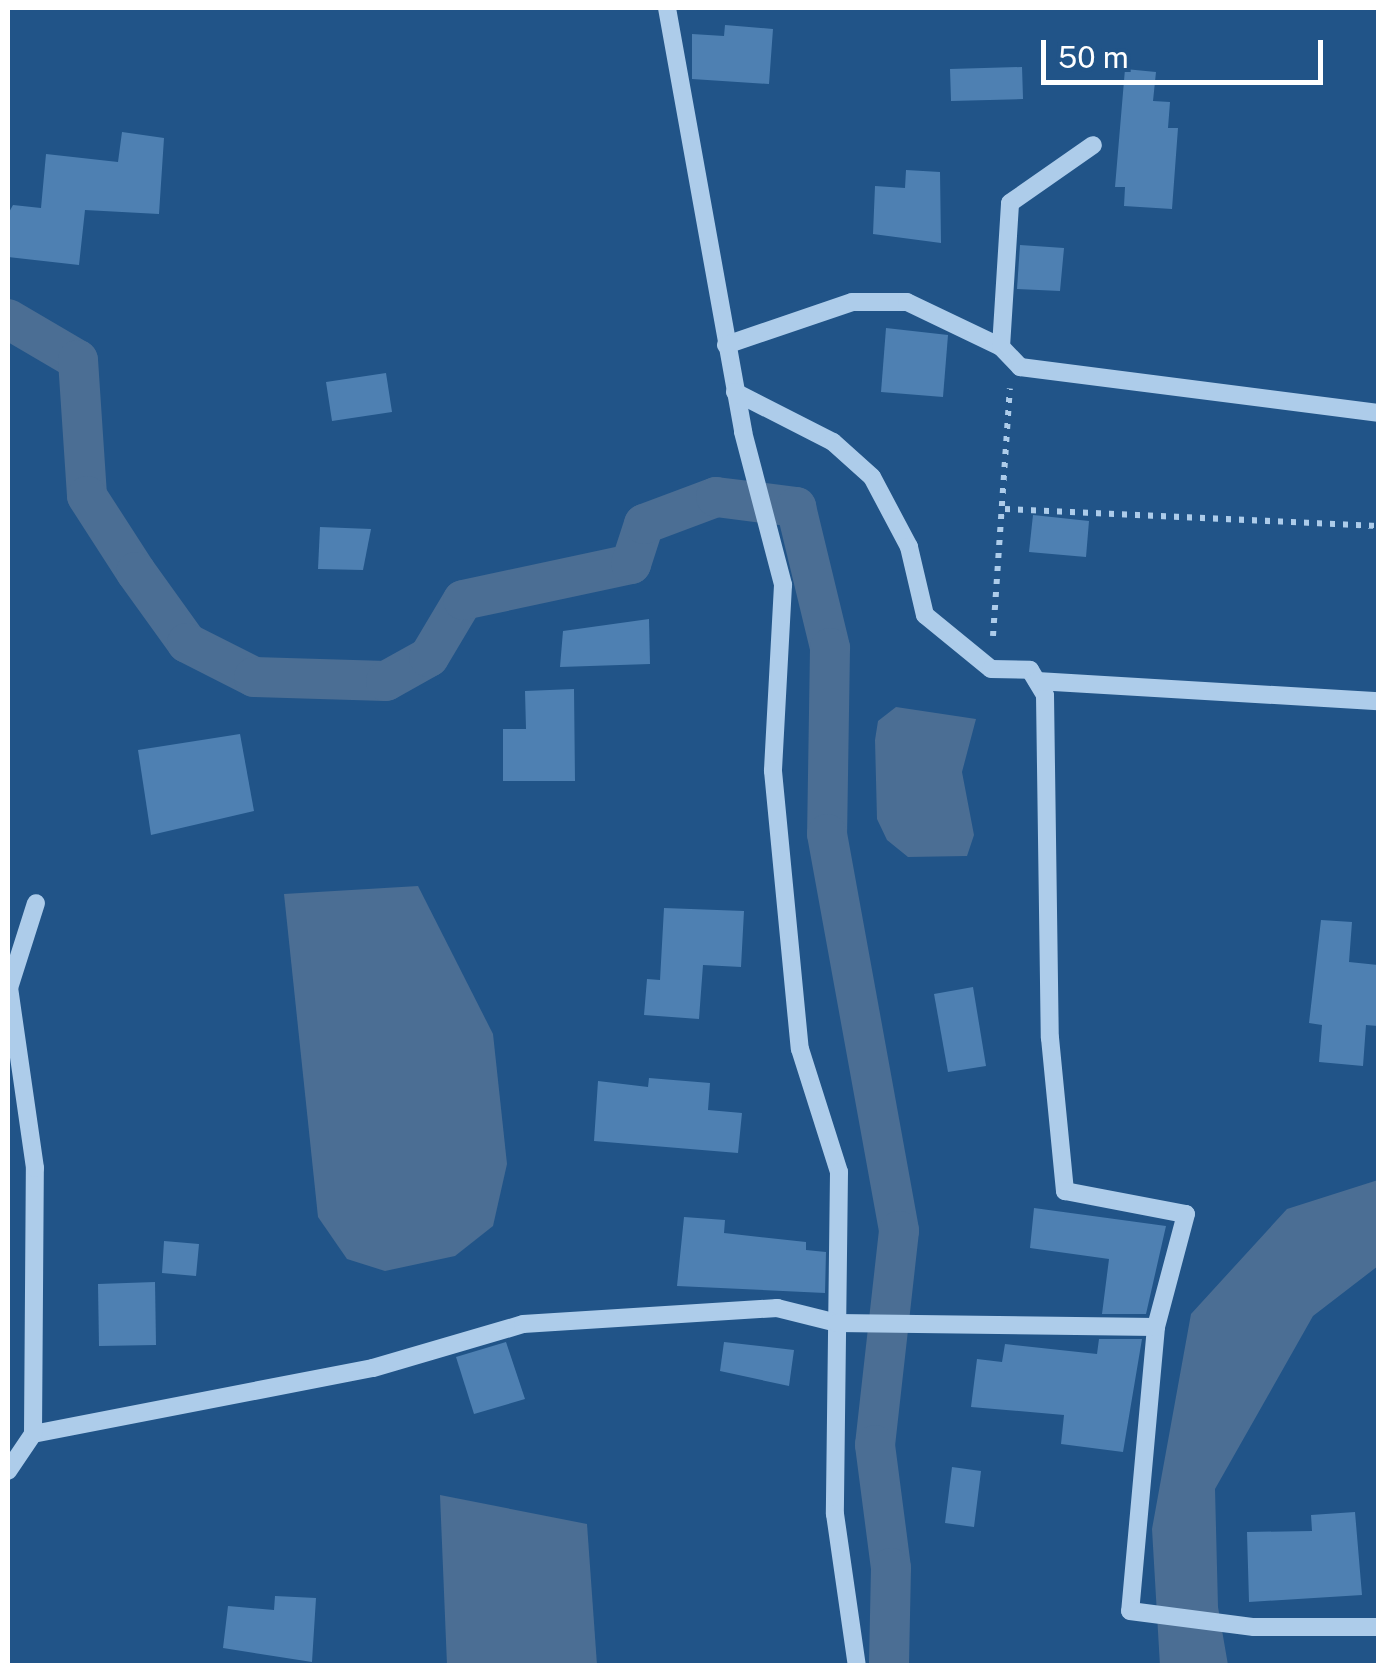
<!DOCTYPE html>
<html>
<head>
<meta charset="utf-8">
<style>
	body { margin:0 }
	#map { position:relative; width:1386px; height:1673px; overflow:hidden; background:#215488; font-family:"Public Sans",sans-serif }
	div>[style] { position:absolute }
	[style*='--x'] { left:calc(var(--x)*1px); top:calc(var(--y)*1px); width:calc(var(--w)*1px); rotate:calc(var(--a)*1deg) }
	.water>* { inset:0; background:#4b6e94 }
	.canal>* { height:40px; margin:-20px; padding:0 20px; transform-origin:20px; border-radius:20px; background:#4b6e94 }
	.building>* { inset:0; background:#4e80b2 }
	.path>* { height:6px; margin-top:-3px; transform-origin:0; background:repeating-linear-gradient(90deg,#adccea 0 5px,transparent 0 13px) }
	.minor>* { height:18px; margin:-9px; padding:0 9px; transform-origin:9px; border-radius:9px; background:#adccea }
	span { translate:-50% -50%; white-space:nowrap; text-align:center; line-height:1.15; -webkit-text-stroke:10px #215488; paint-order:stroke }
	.frame { position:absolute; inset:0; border:10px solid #fff; pointer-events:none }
	.scale { position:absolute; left:1041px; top:40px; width:282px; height:45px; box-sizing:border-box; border:5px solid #fff; border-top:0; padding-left:12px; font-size:30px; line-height:35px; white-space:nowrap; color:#fff; -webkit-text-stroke:8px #215488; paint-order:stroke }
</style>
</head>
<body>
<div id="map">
	<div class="water">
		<div style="clip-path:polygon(896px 707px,976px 719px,962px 772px,974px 835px,967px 856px,908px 857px,887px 840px,877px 819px,875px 740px,878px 721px)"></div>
		<div style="clip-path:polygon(418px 886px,493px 1034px,507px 1164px,493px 1226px,455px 1256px,385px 1271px,347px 1259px,318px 1217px,284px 894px)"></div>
		<div style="clip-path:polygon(1378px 1180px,1378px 1266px,1313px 1316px,1215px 1489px,1218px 1607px,1228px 1665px,1160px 1666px,1152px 1529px,1191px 1314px,1287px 1209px)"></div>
		<div style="clip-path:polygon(440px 1495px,587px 1524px,597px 1665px,447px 1665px)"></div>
	</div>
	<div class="canal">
		<div style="--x:8;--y:319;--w:81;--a:30.4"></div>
		<div style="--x:78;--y:360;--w:136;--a:86.2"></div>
		<div style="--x:87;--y:496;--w:90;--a:57.2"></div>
		<div style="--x:136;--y:572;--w:87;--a:54.3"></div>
		<div style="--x:187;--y:643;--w:75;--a:26.9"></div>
		<div style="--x:254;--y:677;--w:132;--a:1.7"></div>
		<div style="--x:386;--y:681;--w:49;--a:-29.2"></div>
		<div style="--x:429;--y:657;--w:66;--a:-59.2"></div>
		<div style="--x:463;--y:600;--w:172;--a:-12.1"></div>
		<div style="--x:631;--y:564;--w:42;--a:-72"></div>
		<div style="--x:644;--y:524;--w:77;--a:-20.6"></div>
		<div style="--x:716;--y:497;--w:81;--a:7.1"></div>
		<div style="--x:796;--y:507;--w:145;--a:76.4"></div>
		<div style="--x:830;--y:648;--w:186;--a:90.9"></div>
		<div style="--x:827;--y:834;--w:403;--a:79.7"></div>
		<div style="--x:899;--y:1231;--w:215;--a:96.4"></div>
		<div style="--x:875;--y:1445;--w:124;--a:82.6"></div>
		<div style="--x:891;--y:1568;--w:98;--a:91.2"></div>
	</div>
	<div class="building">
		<div style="clip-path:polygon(725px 25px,773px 29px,769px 84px,692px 79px,692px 34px,724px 36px)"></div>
		<div style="clip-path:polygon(1022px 67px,1023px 99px,951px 101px,950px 69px)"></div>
		<div style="clip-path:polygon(1125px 69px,1156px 72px,1153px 101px,1170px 102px,1168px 128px,1178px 128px,1172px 209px,1124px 206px,1125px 187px,1115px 187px)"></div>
		<div style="clip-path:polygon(122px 132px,164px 138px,159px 214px,85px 210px,79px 265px,8px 257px,8px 214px,13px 205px,41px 208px,46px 154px,118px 162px)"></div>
		<div style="clip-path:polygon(906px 170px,940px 172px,941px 243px,873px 234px,875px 186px,905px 188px)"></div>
		<div style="clip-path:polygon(1020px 245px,1064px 248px,1060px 291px,1017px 289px)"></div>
		<div style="clip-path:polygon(886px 328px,948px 335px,943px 397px,881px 392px)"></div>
		<div style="clip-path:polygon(386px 373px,392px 412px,332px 421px,326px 382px)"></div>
		<div style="clip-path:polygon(1033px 515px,1089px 521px,1086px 557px,1029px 552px)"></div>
		<div style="clip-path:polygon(320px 527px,371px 529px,363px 570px,318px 569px)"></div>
		<div style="clip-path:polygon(649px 619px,650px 664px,560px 667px,563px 631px)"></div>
		<div style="clip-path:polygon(574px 689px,575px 781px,503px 781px,503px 729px,526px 729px,525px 691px)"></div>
		<div style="clip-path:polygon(240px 734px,254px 811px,151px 835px,138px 750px)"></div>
		<div style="clip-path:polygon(664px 908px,744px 911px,741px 967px,703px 965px,699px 1019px,644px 1015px,647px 979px,660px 980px)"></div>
		<div style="clip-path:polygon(1321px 920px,1352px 922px,1349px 962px,1378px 965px,1378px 1026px,1366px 1025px,1363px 1066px,1319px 1062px,1322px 1025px,1309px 1023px)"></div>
		<div style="clip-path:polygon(973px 987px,986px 1066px,948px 1072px,934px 994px)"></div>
		<div style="clip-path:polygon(649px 1078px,710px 1083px,708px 1110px,742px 1113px,738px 1153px,594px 1141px,598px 1081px,648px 1087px)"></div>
		<div style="clip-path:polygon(1034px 1208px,1166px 1226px,1146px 1314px,1102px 1314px,1109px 1259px,1030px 1248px)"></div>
		<div style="clip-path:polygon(684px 1217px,725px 1220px,724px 1233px,806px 1242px,806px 1250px,826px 1252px,825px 1293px,677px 1286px)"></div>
		<div style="clip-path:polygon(164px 1241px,199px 1244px,196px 1276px,162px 1273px)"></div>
		<div style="clip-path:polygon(155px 1282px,156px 1345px,99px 1346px,98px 1284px)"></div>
		<div style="clip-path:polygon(1099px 1339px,1142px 1339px,1123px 1452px,1061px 1444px,1064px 1415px,971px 1407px,977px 1359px,1002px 1362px,1005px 1344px,1097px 1354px)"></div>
		<div style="clip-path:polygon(506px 1342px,525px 1399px,474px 1414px,456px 1357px)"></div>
		<div style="clip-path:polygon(724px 1342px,794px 1350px,789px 1386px,720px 1371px)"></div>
		<div style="clip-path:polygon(952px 1467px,981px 1471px,974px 1527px,945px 1523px)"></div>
		<div style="clip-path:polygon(1355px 1512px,1362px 1595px,1249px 1602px,1247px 1532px,1312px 1531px,1311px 1515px)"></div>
		<div style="clip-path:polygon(275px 1596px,316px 1598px,312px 1662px,223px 1648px,228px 1606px,274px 1610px)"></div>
	</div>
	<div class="path">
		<div style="--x:1005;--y:509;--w:373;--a:2.6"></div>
		<div style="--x:993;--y:636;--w:248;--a:-86.1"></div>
	</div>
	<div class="minor">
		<div style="--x:667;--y:8;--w:431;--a:79.8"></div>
		<div style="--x:743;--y:432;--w:158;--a:75.3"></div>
		<div style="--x:783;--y:585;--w:186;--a:93.1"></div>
		<div style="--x:773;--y:771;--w:279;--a:84.5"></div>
		<div style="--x:800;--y:1049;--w:129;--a:72.4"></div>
		<div style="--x:839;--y:1172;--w:342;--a:90.7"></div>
		<div style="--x:835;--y:1514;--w:154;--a:81.8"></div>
		<div style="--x:726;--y:345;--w:133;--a:-18.8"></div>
		<div style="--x:852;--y:302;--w:55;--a:0"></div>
		<div style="--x:907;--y:302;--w:104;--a:25.6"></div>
		<div style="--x:1001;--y:347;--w:28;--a:46"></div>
		<div style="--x:1020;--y:367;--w:361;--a:7.3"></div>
		<div style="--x:1001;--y:347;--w:144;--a:-86.4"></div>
		<div style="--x:1010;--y:203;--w:101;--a:-34.9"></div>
		<div style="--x:735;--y:392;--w:110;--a:27"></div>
		<div style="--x:833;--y:442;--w:52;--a:41.9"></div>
		<div style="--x:872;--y:477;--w:79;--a:62.1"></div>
		<div style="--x:909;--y:547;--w:70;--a:76.8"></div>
		<div style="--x:925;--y:615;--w:85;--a:39.3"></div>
		<div style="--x:991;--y:669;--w:39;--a:1"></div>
		<div style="--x:1030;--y:670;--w:29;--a:59"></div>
		<div style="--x:1045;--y:695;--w:343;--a:89.2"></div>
		<div style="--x:1050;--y:1038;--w:154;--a:84.4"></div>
		<div style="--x:1065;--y:1191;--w:123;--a:10.8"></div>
		<div style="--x:1186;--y:1214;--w:117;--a:104.9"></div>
		<div style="--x:1156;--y:1327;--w:285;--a:95.2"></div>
		<div style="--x:1130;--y:1611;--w:125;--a:7.4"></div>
		<div style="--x:1254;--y:1627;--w:124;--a:0"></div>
		<div style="--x:1037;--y:681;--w:342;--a:3.4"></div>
		<div style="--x:33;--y:1434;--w:346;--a:-11"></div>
		<div style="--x:373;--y:1368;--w:156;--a:-16.3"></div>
		<div style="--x:523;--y:1324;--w:255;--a:-3.6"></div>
		<div style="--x:777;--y:1308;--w:62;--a:14"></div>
		<div style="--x:837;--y:1323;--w:319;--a:0.7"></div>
		<div style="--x:8;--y:1471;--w:45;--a:-56"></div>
		<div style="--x:33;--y:1434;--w:266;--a:-89.6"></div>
		<div style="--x:35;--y:1168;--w:182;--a:-98.2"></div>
		<div style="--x:9;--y:988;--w:89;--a:-72.4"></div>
	</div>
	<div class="frame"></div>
	<div class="scale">50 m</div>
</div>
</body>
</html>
